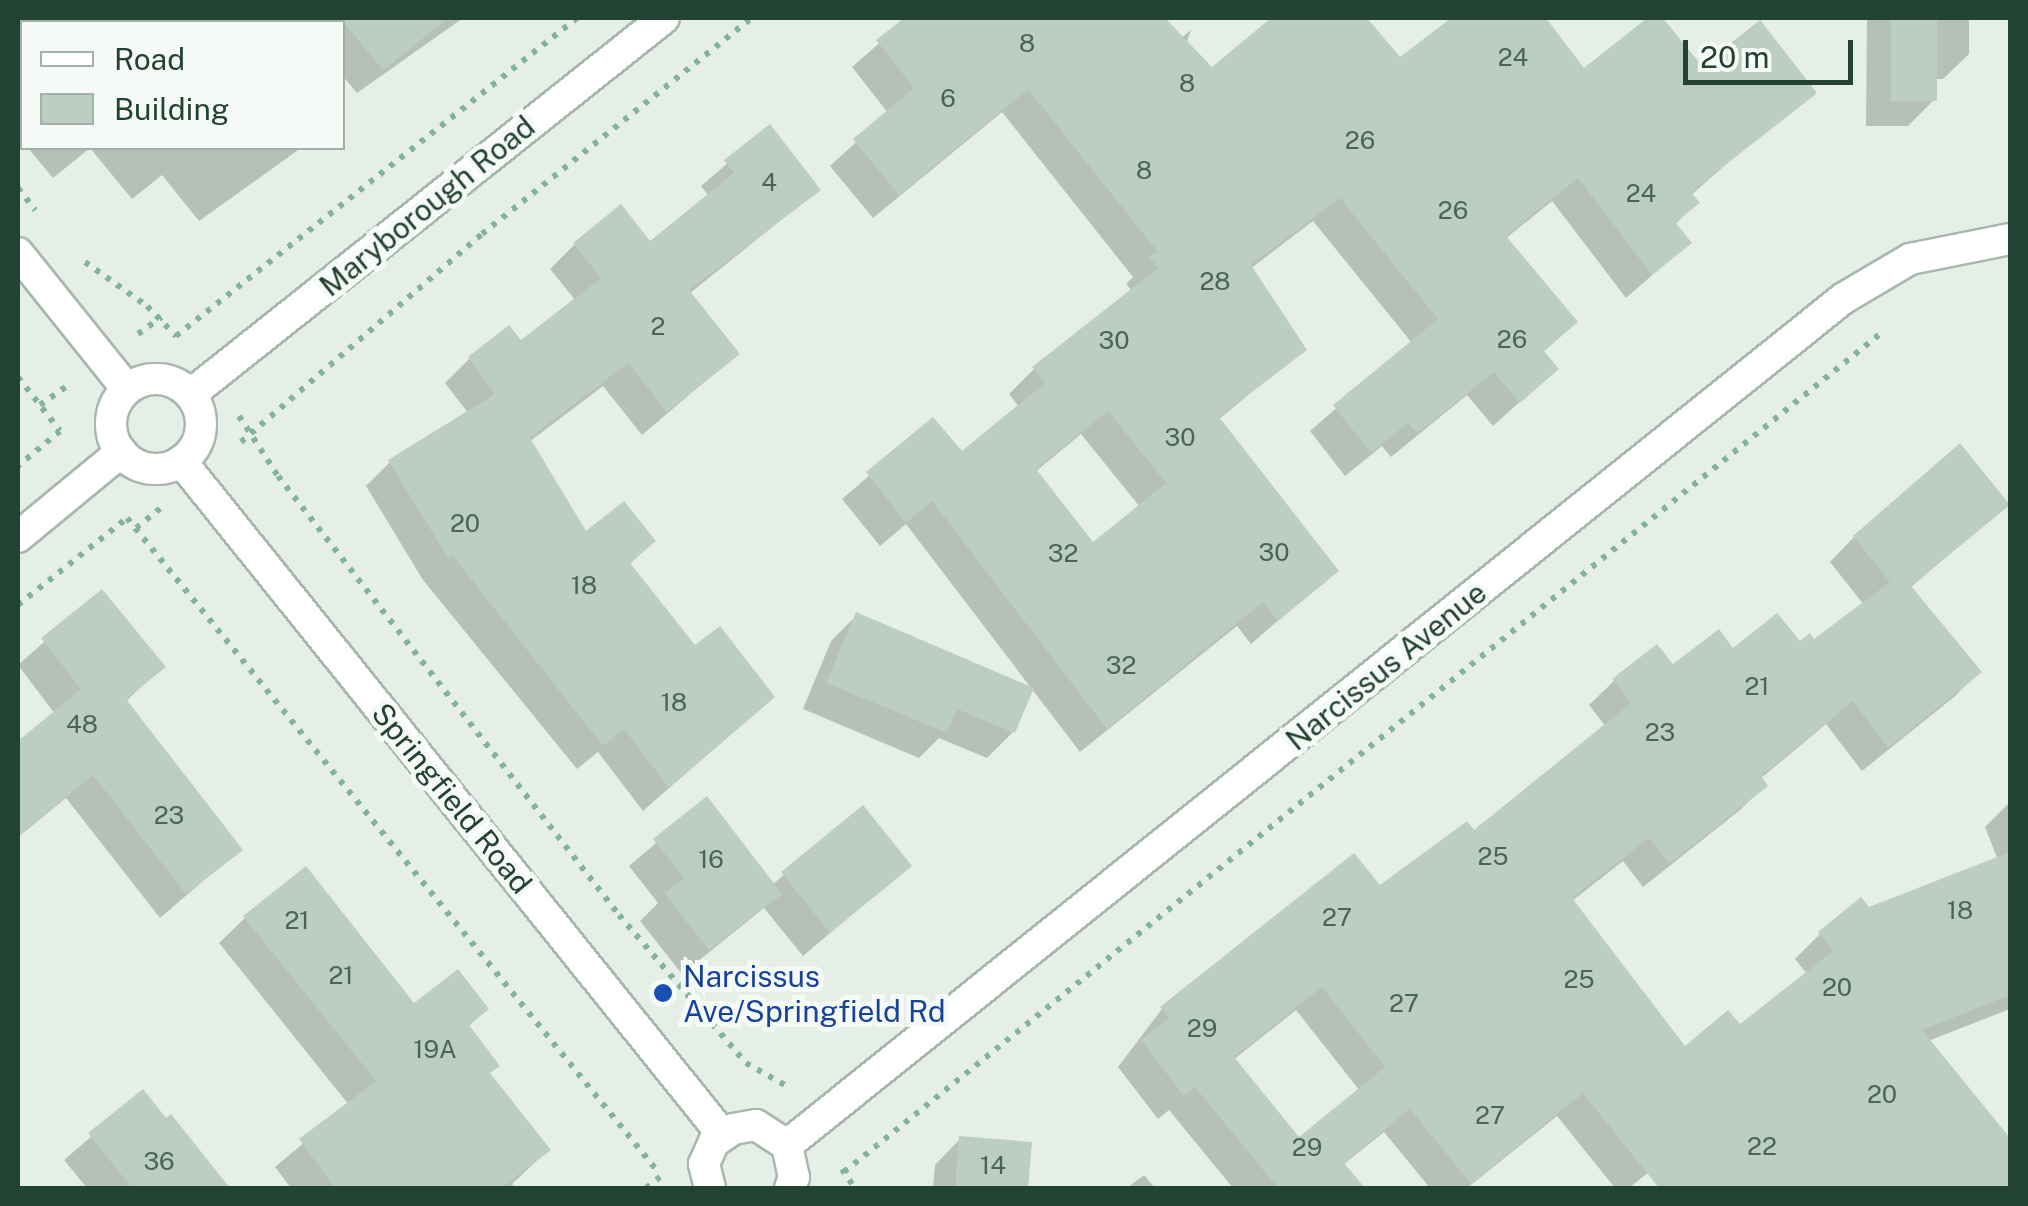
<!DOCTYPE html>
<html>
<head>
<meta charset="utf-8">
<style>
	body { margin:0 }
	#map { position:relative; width:2028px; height:1206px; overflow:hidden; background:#e5efe8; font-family:"Public Sans",sans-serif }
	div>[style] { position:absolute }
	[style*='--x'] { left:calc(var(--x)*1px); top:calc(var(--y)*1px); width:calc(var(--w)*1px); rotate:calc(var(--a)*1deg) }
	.shadow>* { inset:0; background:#0003 }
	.building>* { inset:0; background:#bccdc3 }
	.path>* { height:6px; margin-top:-3px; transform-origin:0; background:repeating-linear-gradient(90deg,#83b49b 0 5px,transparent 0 13px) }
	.roads { filter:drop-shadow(2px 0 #a7b8ae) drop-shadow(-2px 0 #a7b8ae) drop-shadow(0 2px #a7b8ae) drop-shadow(0 -2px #a7b8ae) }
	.minor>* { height:30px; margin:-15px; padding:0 15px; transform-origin:15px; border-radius:15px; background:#fff }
	.minor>.ring { margin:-15px; padding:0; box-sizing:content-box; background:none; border:30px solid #fff; border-radius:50% }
	.dots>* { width:28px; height:28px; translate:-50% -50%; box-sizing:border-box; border:5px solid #f6faf7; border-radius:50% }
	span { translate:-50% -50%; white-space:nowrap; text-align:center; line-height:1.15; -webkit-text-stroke:10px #f6faf7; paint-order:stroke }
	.number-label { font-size:25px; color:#486557 }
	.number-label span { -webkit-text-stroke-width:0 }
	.street-label { font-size:30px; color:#224233 }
	.transit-label { font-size:30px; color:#164399 }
	.left { translate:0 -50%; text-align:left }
	.frame { position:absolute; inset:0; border:20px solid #224233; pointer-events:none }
	.legend { position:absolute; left:20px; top:20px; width:325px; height:130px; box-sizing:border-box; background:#f6faf7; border:2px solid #a1b0a9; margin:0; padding:12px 18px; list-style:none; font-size:30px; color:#224233 }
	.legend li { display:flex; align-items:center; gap:20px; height:50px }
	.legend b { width:50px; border:2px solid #a1b0a9 }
	.scale { position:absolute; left:1683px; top:40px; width:170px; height:45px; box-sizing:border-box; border:5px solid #224233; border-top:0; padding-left:12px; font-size:30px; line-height:35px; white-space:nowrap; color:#224233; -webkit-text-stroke:8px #f6faf7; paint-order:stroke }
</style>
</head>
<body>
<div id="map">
	<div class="shadow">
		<div style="clip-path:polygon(18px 18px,131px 22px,22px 22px,22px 141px)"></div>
		<div style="clip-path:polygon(312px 18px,463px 18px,357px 93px,342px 75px,342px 22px,306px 22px)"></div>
		<div style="clip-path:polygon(evenodd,908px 18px,1101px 18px,1141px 70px,1191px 30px,1162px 112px,1275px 18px,1364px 18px,1400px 61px,1455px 18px,1543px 18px,1584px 71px,1660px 18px,1756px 138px,1691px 195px,1697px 203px,1674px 225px,1689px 243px,1626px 298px,1552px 201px,1505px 239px,1574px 322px,1542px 353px,1556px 369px,1493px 426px,1467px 395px,1391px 457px,1382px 446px,1345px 476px,1310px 431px,1412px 343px,1313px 221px,1250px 269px,1303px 349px,1218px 420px,1336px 570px,1251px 644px,1237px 626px,1080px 752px,906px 524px,880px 546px,842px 499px,933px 421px,961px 455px,1019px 407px,1009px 394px,1034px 369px,1132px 291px,1126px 284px,1133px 277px,1002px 112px,873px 218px,830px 166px,888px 113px,852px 67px,908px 18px,1081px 434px,1140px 507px,1093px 545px,1035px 472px,1081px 434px)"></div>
		<div style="clip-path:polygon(1867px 18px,1969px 18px,1969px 54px,1943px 79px,1934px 79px,1934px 100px,1908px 126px,1866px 126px)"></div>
		<div style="clip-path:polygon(770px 127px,818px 190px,689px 294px,737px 354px,642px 435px,603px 386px,529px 442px,585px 535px,653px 541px,629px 565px,695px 648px,772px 697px,643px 811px,598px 752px,577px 769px,423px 580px,366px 486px,390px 462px,468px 413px,445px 383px,469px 359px,509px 329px,520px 344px,576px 301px,550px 269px,574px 245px,620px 208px,649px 244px,709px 196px,701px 186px)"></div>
		<div style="clip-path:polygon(28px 148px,90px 148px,53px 178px)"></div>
		<div style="clip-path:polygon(90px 148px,301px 148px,199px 221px,162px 175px,132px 199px)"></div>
		<div style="clip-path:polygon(evenodd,2007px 504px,1910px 588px,1979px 672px,1954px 697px,1862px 771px,1826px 724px,1760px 779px,1765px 785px,1740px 810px,1643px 887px,1623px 861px,1572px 901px,1684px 1049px,1740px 1027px,1807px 974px,1795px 959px,1820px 934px,1998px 860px,1985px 827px,2010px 802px,2010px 1009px,1928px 1041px,2010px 1139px,2010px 1188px,1665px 1188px,1650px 1171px,1629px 1188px,1615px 1188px,1557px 1116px,1467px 1188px,1430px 1188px,1384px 1132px,1343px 1165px,1362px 1188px,1233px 1188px,1169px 1110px,1158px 1119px,1118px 1067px,1162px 1009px,1473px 834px,1606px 727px,1589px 705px,1614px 681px,1733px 651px,1814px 642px,1864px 605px,1830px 562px,1854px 537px,2007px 504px,1296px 1010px,1360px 1091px,1299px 1140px,1233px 1060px,1296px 1010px)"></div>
		<div style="clip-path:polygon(101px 592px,162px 667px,125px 702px,239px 850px,160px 918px,66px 798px,18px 837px,18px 744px,55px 714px,18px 665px)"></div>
		<div style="clip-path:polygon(857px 615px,1013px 732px,987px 758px,939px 738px,919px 758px,803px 709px,831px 641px)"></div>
		<div style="clip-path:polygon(707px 800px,772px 885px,863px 809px,909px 866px,803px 956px,764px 908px,682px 974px,640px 921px,658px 903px,629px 866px)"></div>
		<div style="clip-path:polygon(245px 918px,413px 1006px,486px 1009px,468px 1027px,488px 1074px,548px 1150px,512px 1184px,516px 1188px,291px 1188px,275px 1167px,349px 1105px,219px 943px)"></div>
		<div style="clip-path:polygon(142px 1093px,166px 1122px,170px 1118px,226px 1188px,87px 1188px,64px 1160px)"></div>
		<div style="clip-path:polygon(960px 1139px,1029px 1144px,1025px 1188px,933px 1188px,935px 1165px)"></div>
		<div style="clip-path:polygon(1144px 1175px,1155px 1188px,1127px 1188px)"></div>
	</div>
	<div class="building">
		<div style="clip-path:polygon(340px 18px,449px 18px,383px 70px)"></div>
		<div style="clip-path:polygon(evenodd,904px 18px,1165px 18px,1212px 67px,1271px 18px,1367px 18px,1400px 57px,1451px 18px,1546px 18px,1584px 68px,1647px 18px,1663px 18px,1702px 66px,1760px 20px,1817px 93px,1691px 192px,1700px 203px,1675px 222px,1692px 243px,1652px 275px,1578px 178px,1506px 236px,1578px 322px,1544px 351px,1559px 369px,1520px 403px,1494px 372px,1418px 433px,1408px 423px,1371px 453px,1333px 405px,1438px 319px,1340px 198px,1251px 265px,1307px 350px,1219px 417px,1339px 571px,1278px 621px,1263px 602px,1107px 729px,932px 501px,906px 523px,866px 472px,933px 417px,962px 451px,1045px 383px,1032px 367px,1158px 268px,1149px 257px,1157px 251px,1028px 89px,899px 195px,853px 139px,914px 88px,876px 40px,904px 18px,1108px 411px,1166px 483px,1093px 542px,1036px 469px,1108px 411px)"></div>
		<div style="clip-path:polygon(1891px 18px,1937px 18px,1937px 101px,1891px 101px)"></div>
		<div style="clip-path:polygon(770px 124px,821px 190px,689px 290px,740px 354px,667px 412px,628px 363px,530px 438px,586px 531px,624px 501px,656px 541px,630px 563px,695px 645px,720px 626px,775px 697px,669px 788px,624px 729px,603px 746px,452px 555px,448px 558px,388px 460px,495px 394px,468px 357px,509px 325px,521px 340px,601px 278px,573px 243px,621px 204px,650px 241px,734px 173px,724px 160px)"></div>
		<div style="clip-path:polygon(evenodd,1960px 443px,2010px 505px,1911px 586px,1982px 672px,1888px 748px,1853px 701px,1761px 776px,1768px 786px,1669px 864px,1649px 838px,1572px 898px,1685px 1046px,1728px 1010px,1740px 1024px,1833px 951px,1818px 932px,1861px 897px,1869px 907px,2010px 852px,2010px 995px,1922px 1030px,2010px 1138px,2010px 1188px,1659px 1188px,1583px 1093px,1471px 1184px,1410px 1109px,1344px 1163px,1365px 1188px,1278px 1188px,1195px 1087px,1184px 1096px,1141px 1040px,1169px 1018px,1160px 1007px,1354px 853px,1380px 885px,1467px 821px,1474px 830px,1631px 703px,1612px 679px,1657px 644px,1673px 664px,1719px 629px,1733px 648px,1777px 613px,1800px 641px,1810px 633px,1814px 639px,1890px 582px,1853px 536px,1960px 443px,1322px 987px,1385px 1067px,1299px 1137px,1234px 1057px,1322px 987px)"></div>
		<div style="clip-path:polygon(102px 589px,166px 667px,126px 699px,243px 850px,186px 894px,93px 775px,18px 836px,18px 741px,81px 689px,41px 638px)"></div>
		<div style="clip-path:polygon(856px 612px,1034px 688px,1015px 733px,957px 709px,947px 733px,826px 683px)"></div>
		<div style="clip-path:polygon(707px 796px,782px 894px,709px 950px,664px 893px,684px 878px,653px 839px)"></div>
		<div style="clip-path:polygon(863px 805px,912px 866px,830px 933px,781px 872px)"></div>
		<div style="clip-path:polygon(306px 866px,414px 1003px,458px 969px,489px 1009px,469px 1025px,500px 1066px,490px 1073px,551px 1150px,501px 1188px,335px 1188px,299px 1139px,376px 1081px,243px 916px)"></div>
		<div style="clip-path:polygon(143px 1089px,166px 1118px,171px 1114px,230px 1188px,132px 1188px,88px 1133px)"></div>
		<div style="clip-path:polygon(959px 1136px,1032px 1142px,1028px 1188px,955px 1188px)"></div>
	</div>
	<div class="path">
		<div style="--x:18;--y:188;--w:28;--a:52"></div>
		<div style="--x:85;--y:262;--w:76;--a:35.4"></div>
		<div style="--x:147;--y:306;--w:42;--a:46"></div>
		<div style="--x:138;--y:334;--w:29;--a:-36"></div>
		<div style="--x:176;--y:336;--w:512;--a:-38.42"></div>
		<div style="--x:18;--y:377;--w:68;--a:52.1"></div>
		<div style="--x:60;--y:431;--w:55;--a:140.2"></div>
		<div style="--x:40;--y:405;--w:33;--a:-35"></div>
		<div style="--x:239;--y:416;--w:72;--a:57"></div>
		<div style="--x:278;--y:476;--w:556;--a:52.16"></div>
		<div style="--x:619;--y:915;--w:195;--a:49.4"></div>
		<div style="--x:746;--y:1063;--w:51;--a:29.6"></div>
		<div style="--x:241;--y:442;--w:318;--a:-40.8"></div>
		<div style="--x:482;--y:234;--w:346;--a:-38.7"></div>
		<div style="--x:136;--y:528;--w:33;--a:-39"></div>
		<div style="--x:18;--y:605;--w:139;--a:-38.6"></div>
		<div style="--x:127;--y:518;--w:844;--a:50.92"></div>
		<div style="--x:842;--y:1169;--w:23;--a:56"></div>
		<div style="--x:844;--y:1172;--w:1339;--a:-38.97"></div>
		<div style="--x:646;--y:1188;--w:18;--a:-38"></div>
	</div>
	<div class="roads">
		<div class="minor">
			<div style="--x:18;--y:253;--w:174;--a:51.3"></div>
			<div class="ring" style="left:111px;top:379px;width:60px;height:60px"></div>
			<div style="--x:191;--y:394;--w:604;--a:-38.48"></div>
			<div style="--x:181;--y:461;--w:863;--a:51.21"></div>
			<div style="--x:18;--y:537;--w:134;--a:-39.5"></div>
			<div style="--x:787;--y:1145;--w:1354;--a:-38.71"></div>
			<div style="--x:1844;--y:298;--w:77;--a:-30.6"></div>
			<div style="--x:1910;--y:259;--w:102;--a:-11.3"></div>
			<div style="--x:710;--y:1188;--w:25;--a:-104"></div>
			<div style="--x:704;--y:1164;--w:24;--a:-66"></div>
			<div style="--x:714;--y:1142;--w:23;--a:-34"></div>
			<div style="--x:733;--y:1129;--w:23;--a:-10"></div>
			<div style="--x:756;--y:1125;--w:37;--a:33"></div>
			<div style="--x:787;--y:1145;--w:33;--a:78"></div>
			<div style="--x:794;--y:1177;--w:12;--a:110"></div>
		</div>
	</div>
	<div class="dots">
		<div style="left:663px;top:993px;background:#1a4fb4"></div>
	</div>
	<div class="number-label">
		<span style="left:1027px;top:43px">8</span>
		<span style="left:1513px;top:57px">24</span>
		<span style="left:1187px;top:83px">8</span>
		<span style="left:948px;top:98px">6</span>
		<span style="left:1360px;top:140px">26</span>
		<span style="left:1144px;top:170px">8</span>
		<span style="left:769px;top:182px">4</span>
		<span style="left:1641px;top:193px">24</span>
		<span style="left:1453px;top:210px">26</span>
		<span style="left:1215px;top:281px">28</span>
		<span style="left:658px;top:326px">2</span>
		<span style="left:1512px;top:339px">26</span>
		<span style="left:1114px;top:340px">30</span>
		<span style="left:1180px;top:437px">30</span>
		<span style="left:465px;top:523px">20</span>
		<span style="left:1274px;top:552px">30</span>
		<span style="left:1063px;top:553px">32</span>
		<span style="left:584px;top:585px">18</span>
		<span style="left:1121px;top:665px">32</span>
		<span style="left:1757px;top:686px">21</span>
		<span style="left:674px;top:702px">18</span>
		<span style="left:82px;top:724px">48</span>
		<span style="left:1660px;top:732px">23</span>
		<span style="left:169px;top:815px">23</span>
		<span style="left:1493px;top:856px">25</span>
		<span style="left:711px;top:859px">16</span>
		<span style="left:1960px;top:910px">18</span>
		<span style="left:1337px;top:917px">27</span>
		<span style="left:297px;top:920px">21</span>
		<span style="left:341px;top:975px">21</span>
		<span style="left:1579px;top:979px">25</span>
		<span style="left:1837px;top:987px">20</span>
		<span style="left:1404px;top:1003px">27</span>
		<span style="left:1202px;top:1028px">29</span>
		<span style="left:435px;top:1049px">19A</span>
		<span style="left:1882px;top:1094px">20</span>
		<span style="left:1490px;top:1115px">27</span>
		<span style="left:1762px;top:1146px">22</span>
		<span style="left:1307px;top:1147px">29</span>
		<span style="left:159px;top:1161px">36</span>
		<span style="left:993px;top:1165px">14</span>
	</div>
	<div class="street-label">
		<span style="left:427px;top:206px;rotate:-39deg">Maryborough Road</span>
		<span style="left:1386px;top:666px;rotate:-39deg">Narcissus Avenue</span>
		<span style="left:452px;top:798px;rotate:51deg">Springfield Road</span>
	</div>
	<div class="transit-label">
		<span class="left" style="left:683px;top:993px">Narcissus<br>Ave/Springfield Rd</span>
	</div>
	<div class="frame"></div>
	<ul class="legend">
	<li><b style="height:12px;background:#fff"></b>Road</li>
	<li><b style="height:28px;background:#bccdc3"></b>Building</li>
	</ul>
	<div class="scale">20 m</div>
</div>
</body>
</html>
